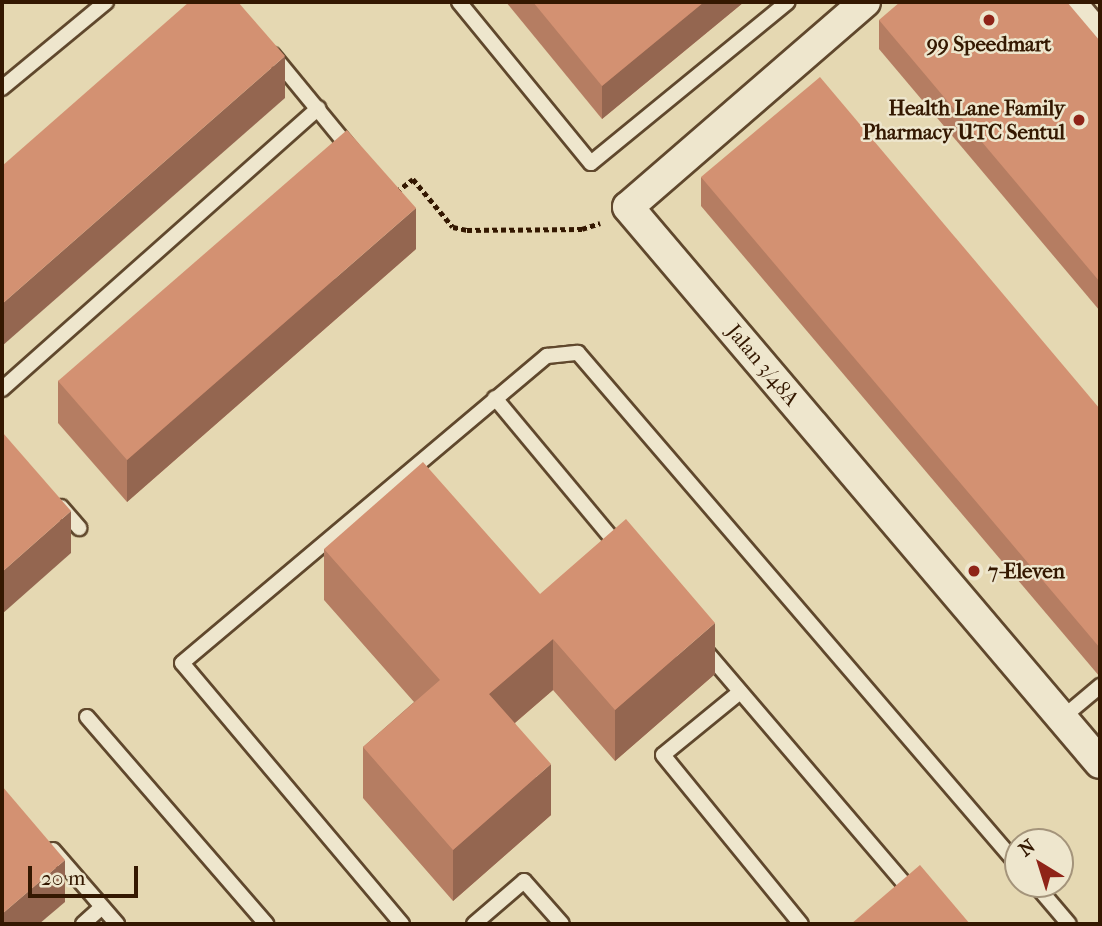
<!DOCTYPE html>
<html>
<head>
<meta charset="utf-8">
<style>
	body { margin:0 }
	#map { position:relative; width:1102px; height:926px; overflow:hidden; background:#e5d8b2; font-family:"IM FELL French Canon",serif }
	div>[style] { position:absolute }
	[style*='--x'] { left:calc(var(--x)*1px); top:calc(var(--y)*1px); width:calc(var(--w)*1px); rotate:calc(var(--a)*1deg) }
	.path>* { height:4.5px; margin-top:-2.25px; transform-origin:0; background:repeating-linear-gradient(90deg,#341801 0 5px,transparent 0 8.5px) }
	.roads { filter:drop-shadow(2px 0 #60482d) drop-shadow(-2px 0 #60482d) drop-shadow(0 2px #60482d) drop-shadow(0 -2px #60482d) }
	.service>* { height:14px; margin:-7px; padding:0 7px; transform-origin:7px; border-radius:7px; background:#eee6cd }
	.minor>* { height:30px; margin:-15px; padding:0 15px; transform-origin:15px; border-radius:15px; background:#eee6cd }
	.wall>* { inset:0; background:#b57d62 }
	.shaded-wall>* { inset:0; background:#946650 }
	.building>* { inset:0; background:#d39172 }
	.dots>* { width:19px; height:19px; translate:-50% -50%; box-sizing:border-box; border:4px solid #eee6cd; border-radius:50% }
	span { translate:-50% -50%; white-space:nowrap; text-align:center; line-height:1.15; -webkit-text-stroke:5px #eee6cd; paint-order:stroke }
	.poi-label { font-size:21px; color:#341801; font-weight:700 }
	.right { translate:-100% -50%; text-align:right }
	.left { translate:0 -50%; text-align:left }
	.street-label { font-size:21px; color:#341801 }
	.frame { position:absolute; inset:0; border:4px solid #341801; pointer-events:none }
	.north { position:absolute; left:1004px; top:828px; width:70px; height:70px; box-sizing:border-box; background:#eee6cd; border:2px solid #a4947b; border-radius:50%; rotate:322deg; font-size:19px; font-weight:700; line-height:28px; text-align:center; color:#341801 }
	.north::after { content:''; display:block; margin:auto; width:24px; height:32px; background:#8f2418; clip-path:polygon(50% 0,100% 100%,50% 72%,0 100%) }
	.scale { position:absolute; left:28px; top:866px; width:110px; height:32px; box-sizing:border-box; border:4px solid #341801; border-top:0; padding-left:9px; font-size:21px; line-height:24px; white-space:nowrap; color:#341801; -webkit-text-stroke:5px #eee6cd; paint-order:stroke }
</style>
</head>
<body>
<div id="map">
	<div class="path">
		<div style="--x:396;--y:192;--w:21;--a:-37"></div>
		<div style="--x:413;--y:179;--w:62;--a:50.2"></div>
		<div style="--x:453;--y:227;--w:14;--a:12"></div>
		<div style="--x:467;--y:230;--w:115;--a:-0.5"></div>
		<div style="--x:582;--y:229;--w:19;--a:-18"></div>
	</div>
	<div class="roads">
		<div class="service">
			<div style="--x:459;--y:2;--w:208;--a:50.7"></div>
			<div style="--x:591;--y:163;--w:254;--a:-39.3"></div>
			<div style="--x:273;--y:55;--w:123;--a:50.6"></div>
			<div style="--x:2;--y:88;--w:135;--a:-39.6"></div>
			<div style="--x:2;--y:389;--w:423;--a:-41.6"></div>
			<div style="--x:495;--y:398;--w:195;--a:50.2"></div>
			<div style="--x:61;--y:507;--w:28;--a:49"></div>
			<div style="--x:704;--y:649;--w:362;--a:49.5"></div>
			<div style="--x:740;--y:692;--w:99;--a:140.7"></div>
			<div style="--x:663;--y:755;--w:218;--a:50.8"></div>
			<div style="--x:87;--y:717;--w:274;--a:49.1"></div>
			<div style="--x:1062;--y:718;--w:50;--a:-40.1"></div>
			<div style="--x:53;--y:850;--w:98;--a:49.1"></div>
			<div style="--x:1035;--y:884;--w:52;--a:49.6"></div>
			<div style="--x:83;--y:924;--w:25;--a:-42"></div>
			<div style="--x:402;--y:924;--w:341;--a:-130.1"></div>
			<div style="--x:182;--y:663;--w:477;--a:-40.1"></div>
			<div style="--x:547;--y:356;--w:31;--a:-6"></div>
			<div style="--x:578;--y:353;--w:675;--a:49.33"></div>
			<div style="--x:474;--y:924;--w:66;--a:-40.7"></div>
			<div style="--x:524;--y:881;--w:57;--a:48.5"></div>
		</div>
		<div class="minor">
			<div style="--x:865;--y:2;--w:313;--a:139.1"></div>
			<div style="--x:628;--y:207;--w:729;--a:49.67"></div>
			<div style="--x:1070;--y:2;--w:47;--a:50.2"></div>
		</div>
	</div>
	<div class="wall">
		<div style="clip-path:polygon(506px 2px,744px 2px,602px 119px)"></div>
		<div style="clip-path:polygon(879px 20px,1100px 41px,1100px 311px,879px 49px)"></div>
		<div style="clip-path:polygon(701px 177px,1100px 409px,1100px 677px,701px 206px)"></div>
		<div style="clip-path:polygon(416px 249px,127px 502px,58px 423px,58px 381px)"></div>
		<div style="clip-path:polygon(324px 549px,540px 594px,715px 674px,615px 761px,553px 690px,515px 723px,551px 815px,453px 901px,363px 798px,363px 747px,414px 702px,324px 600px)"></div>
	</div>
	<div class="shaded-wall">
		<div style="clip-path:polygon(704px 2px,744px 2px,602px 119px,602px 86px)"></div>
		<div style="clip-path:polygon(285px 56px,285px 98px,2px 346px,2px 304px)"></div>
		<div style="clip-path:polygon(416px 208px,416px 249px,127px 502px,127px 460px)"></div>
		<div style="clip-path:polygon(71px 511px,71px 553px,2px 614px,2px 572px)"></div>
		<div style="clip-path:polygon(715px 623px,715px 674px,615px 761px,615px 710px)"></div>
		<div style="clip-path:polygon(553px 639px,553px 690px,489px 745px,489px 694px)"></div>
		<div style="clip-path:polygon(551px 764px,551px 815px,453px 901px,453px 850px)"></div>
		<div style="clip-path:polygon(65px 860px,65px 902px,39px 924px,2px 924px,2px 914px)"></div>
	</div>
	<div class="building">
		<div style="clip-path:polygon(189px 2px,238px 2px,285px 56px,2px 304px,2px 166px)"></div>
		<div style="clip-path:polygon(533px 2px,704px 2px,602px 86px)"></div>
		<div style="clip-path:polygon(900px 2px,1067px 2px,1100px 41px,1100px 282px,879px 20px)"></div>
		<div style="clip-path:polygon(820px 77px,1100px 409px,1100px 648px,701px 177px)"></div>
		<div style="clip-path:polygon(347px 130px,416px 208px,127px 460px,58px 381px)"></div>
		<div style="clip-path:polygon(3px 433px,71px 511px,2px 572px,2px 434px)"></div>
		<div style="clip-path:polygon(423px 462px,540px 594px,626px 519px,715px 623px,615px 710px,553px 639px,489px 694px,551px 764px,453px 850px,363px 747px,440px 680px,324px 549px)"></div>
		<div style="clip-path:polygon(2px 786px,65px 860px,2px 914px)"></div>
		<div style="clip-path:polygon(920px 865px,970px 924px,851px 924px)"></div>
	</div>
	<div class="dots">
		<div style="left:989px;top:20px;background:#8f2418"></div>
		<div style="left:1079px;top:120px;background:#8f2418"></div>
		<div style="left:974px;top:571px;background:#8f2418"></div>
	</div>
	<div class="poi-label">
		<span style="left:989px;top:44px">99 Speedmart</span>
		<span class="right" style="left:1065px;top:120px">Health Lane Family<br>Pharmacy UTC Sentul</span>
		<span class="left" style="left:988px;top:571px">7-Eleven</span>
	</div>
	<div class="street-label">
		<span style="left:763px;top:365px;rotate:50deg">Jalan 3/48A</span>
	</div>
	<div class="frame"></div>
	<div class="north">N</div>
	<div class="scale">20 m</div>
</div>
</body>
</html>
